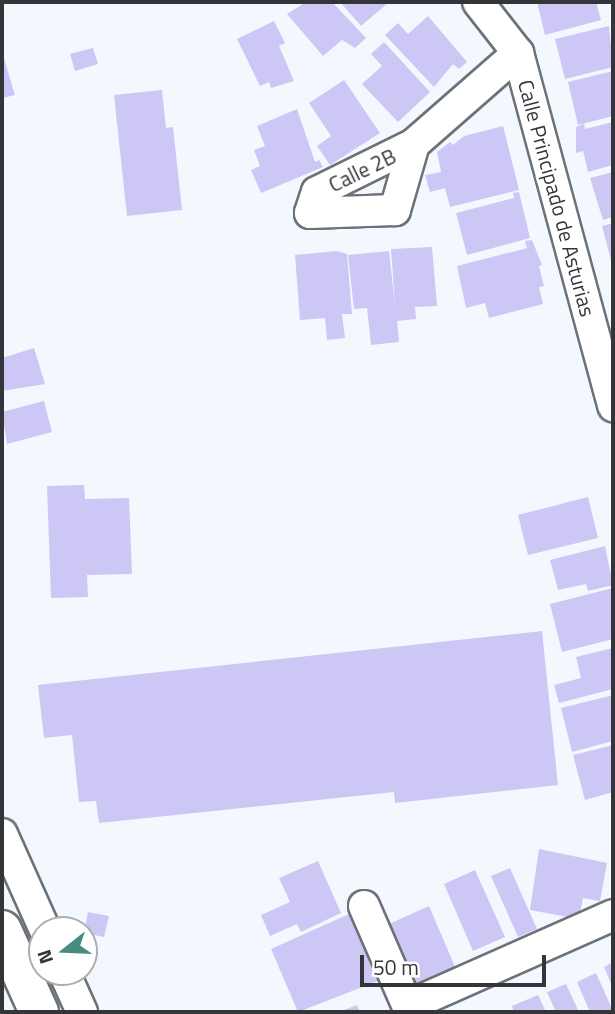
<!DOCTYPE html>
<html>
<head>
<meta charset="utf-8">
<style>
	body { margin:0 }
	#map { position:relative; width:615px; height:1014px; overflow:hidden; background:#f2f8fe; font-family:"Titillium Web",sans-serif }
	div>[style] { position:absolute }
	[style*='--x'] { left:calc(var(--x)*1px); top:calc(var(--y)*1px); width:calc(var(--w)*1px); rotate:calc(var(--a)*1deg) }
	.building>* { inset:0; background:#cdc7f5 }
	.roads { filter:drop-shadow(2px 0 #6b7278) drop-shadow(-2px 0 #6b7278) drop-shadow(0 2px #6b7278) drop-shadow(0 -2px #6b7278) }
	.street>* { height:30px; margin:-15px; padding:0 15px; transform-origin:15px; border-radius:15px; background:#fff }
	.primary>* { height:38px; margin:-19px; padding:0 19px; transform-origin:19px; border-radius:19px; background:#fff }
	span { translate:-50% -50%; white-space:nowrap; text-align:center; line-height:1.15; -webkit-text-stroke:5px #fff; paint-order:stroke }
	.street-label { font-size:21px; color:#333538 }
	.frame { position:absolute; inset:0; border:4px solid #333538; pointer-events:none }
	.north { position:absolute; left:28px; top:916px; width:70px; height:70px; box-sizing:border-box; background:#fff; border:2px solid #adaeaf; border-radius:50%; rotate:252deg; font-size:19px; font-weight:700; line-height:28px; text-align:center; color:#333538 }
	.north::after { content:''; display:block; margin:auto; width:24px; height:32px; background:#478c80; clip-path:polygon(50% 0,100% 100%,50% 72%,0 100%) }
	.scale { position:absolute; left:360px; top:955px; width:186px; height:32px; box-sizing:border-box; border:4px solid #333538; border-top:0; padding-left:9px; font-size:21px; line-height:24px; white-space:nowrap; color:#333538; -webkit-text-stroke:5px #fff; paint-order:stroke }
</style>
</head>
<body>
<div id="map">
	<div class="building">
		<div style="clip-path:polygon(306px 2px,334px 4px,366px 38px,355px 48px,342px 40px,323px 56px,287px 14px)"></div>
		<div style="clip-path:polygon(340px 2px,389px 2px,361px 26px)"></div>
		<div style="clip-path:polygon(537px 2px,596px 2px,601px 20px,545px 35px)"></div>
		<div style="clip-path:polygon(428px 16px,467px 62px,459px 69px,453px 64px,434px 87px,385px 35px,398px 23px,408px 34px)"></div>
		<div style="clip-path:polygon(274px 21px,285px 43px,279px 46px,294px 81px,271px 88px,269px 82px,260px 86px,237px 39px)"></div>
		<div style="clip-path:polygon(609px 26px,613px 67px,565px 79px,555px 39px)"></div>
		<div style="clip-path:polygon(384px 42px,430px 92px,398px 122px,362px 84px,382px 66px,371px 54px)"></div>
		<div style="clip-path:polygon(93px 48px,98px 64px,75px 71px,70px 54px)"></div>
		<div style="clip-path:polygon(2px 52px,15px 95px,2px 98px)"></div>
		<div style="clip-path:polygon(613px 71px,613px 116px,578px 125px,568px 82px)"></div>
		<div style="clip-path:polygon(344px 80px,380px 133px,330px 165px,317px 146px,331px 136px,309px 103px)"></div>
		<div style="clip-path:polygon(162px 90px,166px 128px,173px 127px,182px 210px,127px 216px,114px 95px)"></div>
		<div style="clip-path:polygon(297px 109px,315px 162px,319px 160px,323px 167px,261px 193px,251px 170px,260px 166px,254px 150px,265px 146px,257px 126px)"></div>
		<div style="clip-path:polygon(613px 122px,613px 165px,588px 172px,583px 151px,576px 153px,576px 127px,584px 124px,585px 129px)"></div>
		<div style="clip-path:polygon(503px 126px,519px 190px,450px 207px,445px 188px,430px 192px,425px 175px,441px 172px,437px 152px,450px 142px,453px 145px,464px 136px)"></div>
		<div style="clip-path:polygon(613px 172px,613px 217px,603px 220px,590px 178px)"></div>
		<div style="clip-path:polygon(519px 192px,530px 238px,467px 255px,456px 213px,514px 198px,513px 193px)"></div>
		<div style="clip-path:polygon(613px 223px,613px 264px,612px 264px,602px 226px)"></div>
		<div style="clip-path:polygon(532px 240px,542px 265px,539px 266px,544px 286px,539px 287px,543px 304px,489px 318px,485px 303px,466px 308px,457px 266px,527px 248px,525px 241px)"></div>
		<div style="clip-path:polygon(432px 247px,437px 306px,415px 307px,416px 319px,397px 321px,399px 342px,371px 345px,367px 308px,354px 309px,348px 255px,389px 251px,395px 305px,391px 249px)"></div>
		<div style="clip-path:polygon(337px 251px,347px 254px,352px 314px,342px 314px,345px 338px,327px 340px,325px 318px,300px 320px,295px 255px)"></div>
		<div style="clip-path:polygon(34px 348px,45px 384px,2px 391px,2px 358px)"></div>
		<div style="clip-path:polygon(44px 401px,52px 432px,7px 444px,2px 412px)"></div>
		<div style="clip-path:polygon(84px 485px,85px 499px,129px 498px,132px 574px,87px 575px,88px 597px,51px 598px,47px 486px)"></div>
		<div style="clip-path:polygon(588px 497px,598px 538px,528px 555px,518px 515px)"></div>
		<div style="clip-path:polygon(605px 546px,613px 585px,588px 591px,586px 584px,558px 590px,550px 560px)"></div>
		<div style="clip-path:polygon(613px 588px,613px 639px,562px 652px,550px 604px)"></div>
		<div style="clip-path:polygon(542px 631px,558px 785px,395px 803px,394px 792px,99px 823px,96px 801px,79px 802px,72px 735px,44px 738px,38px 685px)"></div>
		<div style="clip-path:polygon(613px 648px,613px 689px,559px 703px,554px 685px,581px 678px,576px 657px)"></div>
		<div style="clip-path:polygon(613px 695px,613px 741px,572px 752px,561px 708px)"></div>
		<div style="clip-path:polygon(613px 745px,613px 792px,585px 800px,573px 755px)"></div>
		<div style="clip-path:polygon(539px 849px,607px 863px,600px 901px,583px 898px,579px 919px,530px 910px)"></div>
		<div style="clip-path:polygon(318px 861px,341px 913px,301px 932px,297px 924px,270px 936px,261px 915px,290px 902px,279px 878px)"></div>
		<div style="clip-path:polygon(510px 868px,537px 929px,518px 937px,491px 876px)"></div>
		<div style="clip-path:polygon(475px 870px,505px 937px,473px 951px,444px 884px)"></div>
		<div style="clip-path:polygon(429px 906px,456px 969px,416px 986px,389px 924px)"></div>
		<div style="clip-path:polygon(88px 912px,109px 916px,104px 937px,84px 933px)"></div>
		<div style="clip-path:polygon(349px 914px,378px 981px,298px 1012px,271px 949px)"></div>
		<div style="clip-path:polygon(613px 962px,613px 988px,604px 967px)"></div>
		<div style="clip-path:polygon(596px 973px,613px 1011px,613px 1012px,590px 1012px,577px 982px)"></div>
		<div style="clip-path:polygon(566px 984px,579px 1012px,556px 1012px,547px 992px)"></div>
		<div style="clip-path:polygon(538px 995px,546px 1012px,514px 1012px,512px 1006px)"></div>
		<div style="clip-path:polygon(357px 1005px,360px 1012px,339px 1012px)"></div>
	</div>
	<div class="roads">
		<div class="street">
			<div style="--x:478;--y:2;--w:65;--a:51.9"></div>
			<div style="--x:518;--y:53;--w:366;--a:74.9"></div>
			<div style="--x:414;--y:144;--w:69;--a:106.1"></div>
			<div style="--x:395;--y:210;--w:85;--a:178"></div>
			<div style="--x:310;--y:213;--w:22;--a:-72"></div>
			<div style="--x:317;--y:192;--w:108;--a:-26.3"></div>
			<div style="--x:414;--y:144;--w:138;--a:-41.2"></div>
			<div style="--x:2;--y:834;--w:105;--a:65.9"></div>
			<div style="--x:364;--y:906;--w:116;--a:66.5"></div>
			<div style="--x:64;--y:972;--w:44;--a:65.8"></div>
			<div style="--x:408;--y:1006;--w:224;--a:-23.9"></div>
		</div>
		<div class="primary">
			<div style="--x:2;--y:930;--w:90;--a:65.7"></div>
		</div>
	</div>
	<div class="street-label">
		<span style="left:362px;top:170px;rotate:-26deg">Calle 2B</span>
		<span style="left:557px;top:198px;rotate:75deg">Calle Principado de Asturias</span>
	</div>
	<div class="frame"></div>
	<div class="north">N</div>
	<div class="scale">50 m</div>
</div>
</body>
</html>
